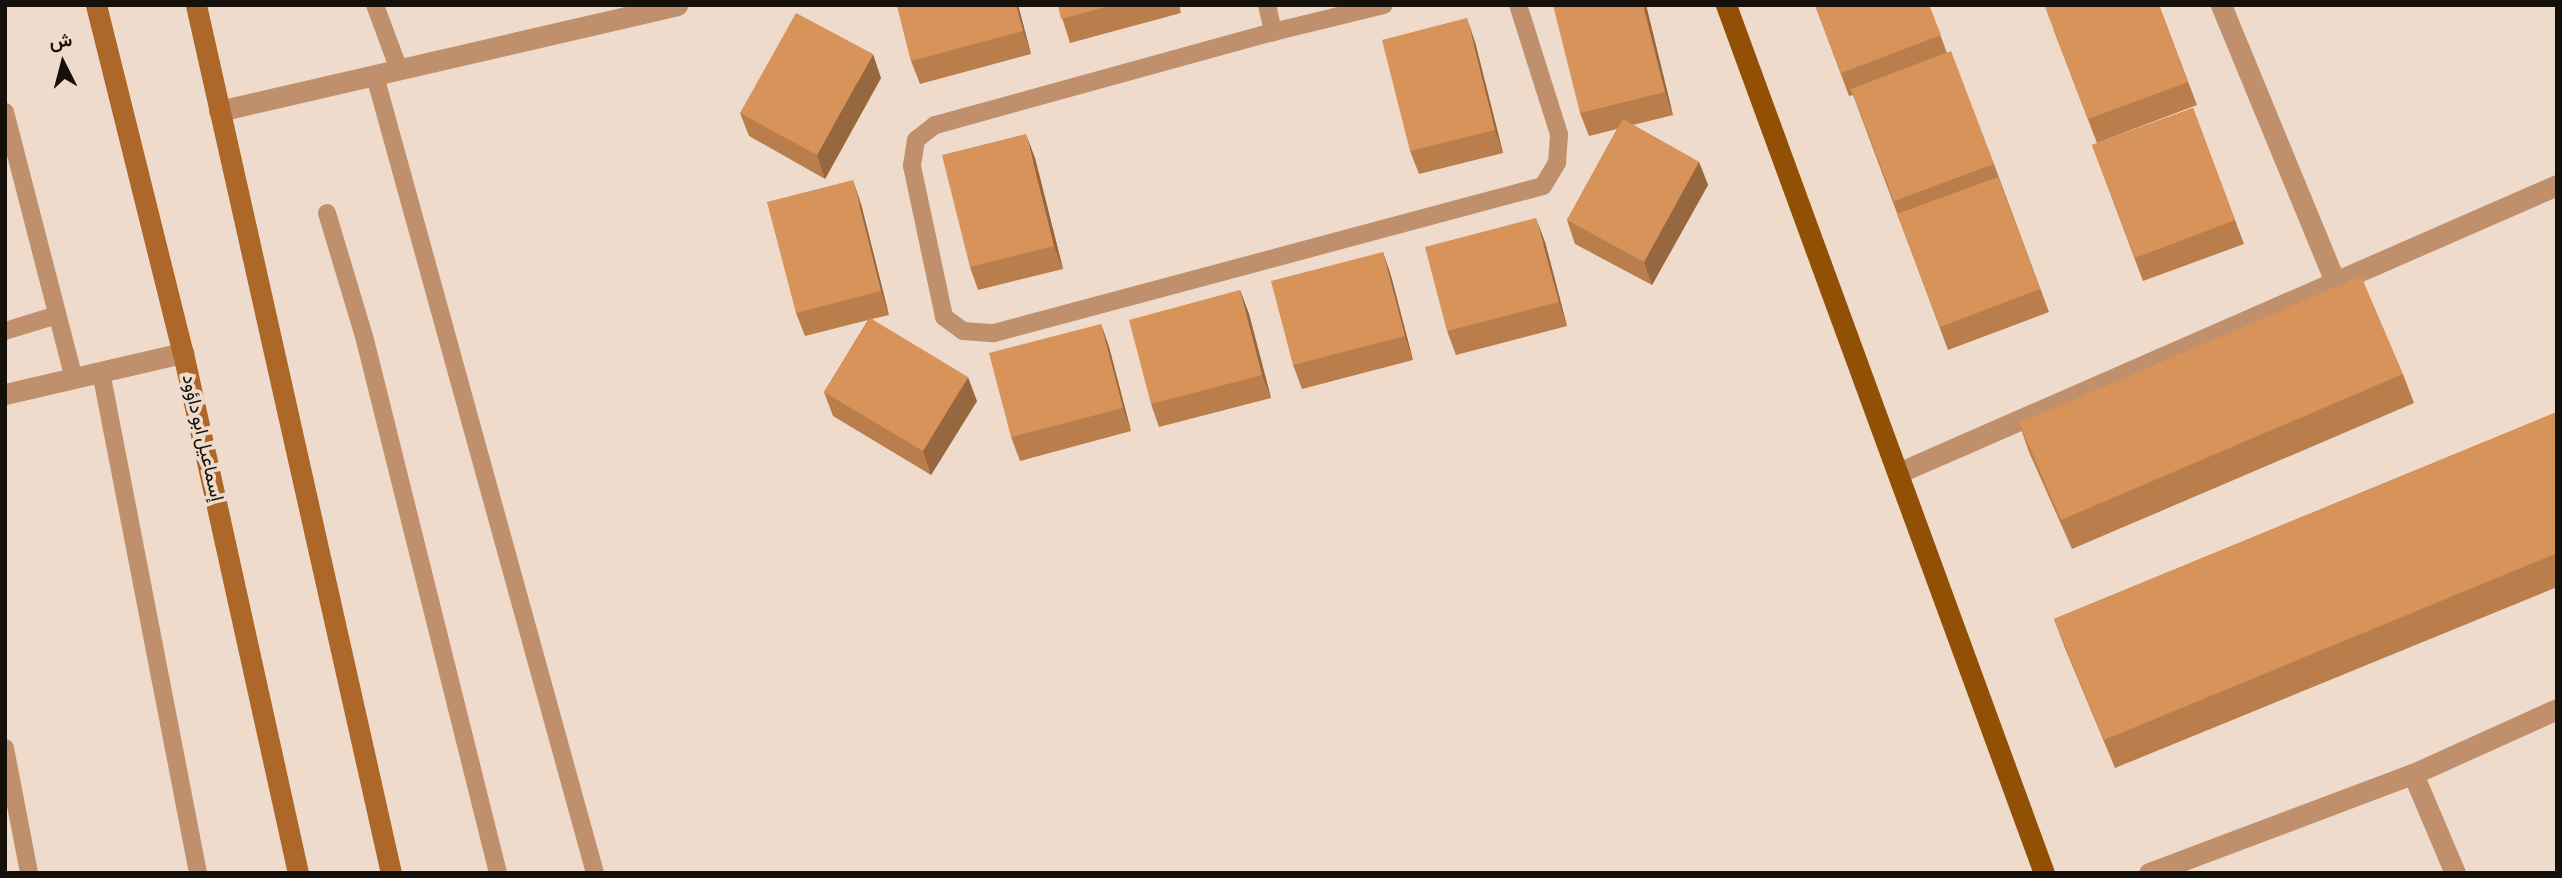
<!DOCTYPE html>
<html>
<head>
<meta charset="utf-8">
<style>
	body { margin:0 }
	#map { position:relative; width:2562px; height:878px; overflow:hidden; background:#eedbcc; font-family:"Alegreya Sans",Vazirmatn,sans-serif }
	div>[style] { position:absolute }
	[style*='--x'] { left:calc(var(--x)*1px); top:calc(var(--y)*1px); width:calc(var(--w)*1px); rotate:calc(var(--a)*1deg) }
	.lane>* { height:18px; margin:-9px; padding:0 9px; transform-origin:9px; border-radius:9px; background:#bf906b }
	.street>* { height:21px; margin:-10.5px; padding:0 10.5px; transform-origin:10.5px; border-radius:10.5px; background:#bf906b }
	.secondary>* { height:21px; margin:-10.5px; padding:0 10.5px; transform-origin:10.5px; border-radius:10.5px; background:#ac6729 }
	.primary>* { height:21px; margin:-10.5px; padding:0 10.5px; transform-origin:10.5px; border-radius:10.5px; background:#925005 }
	.wall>* { inset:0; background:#ba7e4d }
	.shaded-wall>* { inset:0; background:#97673f }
	.building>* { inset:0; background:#d8935a }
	span { translate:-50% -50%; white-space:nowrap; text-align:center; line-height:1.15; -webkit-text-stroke:7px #eedbcc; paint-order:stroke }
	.street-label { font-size:19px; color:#16100b }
	.frame { position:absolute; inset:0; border:7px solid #16100b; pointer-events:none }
	.north { position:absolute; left:28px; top:28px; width:70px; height:70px; -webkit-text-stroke:5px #eedbcc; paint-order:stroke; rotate:354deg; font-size:19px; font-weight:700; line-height:28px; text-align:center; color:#16100b }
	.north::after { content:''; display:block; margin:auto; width:24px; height:32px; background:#16100b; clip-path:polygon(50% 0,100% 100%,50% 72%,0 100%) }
</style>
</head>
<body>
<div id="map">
	<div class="lane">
		<div style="--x:375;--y:5;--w:69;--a:69.7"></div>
		<div style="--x:1267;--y:5;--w:28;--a:77"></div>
		<div style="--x:1273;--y:32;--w:114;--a:-13.7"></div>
		<div style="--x:1273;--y:32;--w:351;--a:164.6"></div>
		<div style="--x:935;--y:125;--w:24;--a:142"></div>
		<div style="--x:916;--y:140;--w:26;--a:99"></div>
		<div style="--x:912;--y:166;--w:154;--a:78"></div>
		<div style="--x:944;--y:317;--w:24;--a:36"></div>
		<div style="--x:963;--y:331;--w:31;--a:4"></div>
		<div style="--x:994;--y:333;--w:568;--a:-14.99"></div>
		<div style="--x:1543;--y:186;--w:27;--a:-59"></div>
		<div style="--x:1557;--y:163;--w:29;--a:-86"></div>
		<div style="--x:1559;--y:134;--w:135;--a:-107.6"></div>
		<div style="--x:375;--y:76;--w:827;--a:74.57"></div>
		<div style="--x:5;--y:112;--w:275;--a:75.5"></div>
		<div style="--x:327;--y:213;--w:128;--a:73.3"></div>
		<div style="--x:364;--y:336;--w:553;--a:75.99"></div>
		<div style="--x:5;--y:331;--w:54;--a:-17.1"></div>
		<div style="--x:101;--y:372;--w:510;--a:79.04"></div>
		<div style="--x:5;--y:748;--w:127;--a:79.1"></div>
	</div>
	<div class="street">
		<div style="--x:2221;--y:5;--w:299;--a:67.6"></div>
		<div style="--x:219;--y:111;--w:470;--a:-13"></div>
		<div style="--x:5;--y:394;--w:183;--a:-13"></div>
		<div style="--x:1898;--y:473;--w:719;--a:-23.61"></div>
		<div style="--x:2413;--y:774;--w:108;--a:67"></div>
		<div style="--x:2149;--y:873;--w:282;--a:-20.6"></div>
		<div style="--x:2413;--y:774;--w:158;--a:-24.3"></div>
	</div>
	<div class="secondary">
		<div style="--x:96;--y:5;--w:359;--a:76"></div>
		<div style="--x:183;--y:353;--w:533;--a:77.53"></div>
		<div style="--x:196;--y:5;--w:890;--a:77.34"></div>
	</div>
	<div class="primary">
		<div style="--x:1726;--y:5;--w:924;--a:69.88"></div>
	</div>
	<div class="wall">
		<div style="clip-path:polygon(897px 5px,1018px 5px,1031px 54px,920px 84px,911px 61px)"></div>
		<div style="clip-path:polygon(1058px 5px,1179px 5px,1181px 13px,1070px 43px)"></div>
		<div style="clip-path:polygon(1646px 5px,1673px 115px,1633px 125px,1699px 162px,1708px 185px,1652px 285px,1575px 244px,1567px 220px,1617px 129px,1589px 136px,1580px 113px)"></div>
		<div style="clip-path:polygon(1815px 5px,1929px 5px,1947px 53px,1994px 164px,2049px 312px,1948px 350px,1853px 95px,1849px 96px)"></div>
		<div style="clip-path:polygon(2048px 5px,2159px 5px,2197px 105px,2097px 143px,2054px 31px)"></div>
		<div style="clip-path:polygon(1475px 42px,1503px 153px,1419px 174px,1410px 151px)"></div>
		<div style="clip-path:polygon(881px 78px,825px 179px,749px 136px,740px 113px)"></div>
		<div style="clip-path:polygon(2193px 108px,2244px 244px,2143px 281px,2092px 145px)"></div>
		<div style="clip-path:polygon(1035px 158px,1063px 269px,978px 290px,970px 267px)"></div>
		<div style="clip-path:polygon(861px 204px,889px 315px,872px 319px,977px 401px,931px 475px,833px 416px,824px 392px,868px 320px,805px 336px,796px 313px)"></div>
		<div style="clip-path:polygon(1545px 242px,1567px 326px,1456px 355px,1447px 331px)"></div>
		<div style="clip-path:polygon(1383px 252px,1391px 276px,1413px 360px,1302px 389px,1293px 365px)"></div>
		<div style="clip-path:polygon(1240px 290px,1249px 314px,1271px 398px,1159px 427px,1151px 404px)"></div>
		<div style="clip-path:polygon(1101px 324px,1109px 347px,1131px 431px,1020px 461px,1011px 437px)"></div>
		<div style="clip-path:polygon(2403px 374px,2414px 403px,2072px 549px,2029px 452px,2019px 423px)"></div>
		<div style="clip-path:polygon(2557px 412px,2557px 587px,2115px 768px,2065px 648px,2054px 619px)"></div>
	</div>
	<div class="shaded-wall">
		<div style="clip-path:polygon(1016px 5px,1018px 5px,1031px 54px,1023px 31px)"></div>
		<div style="clip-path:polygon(1643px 5px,1646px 5px,1673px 115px,1665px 92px)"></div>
		<div style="clip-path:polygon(1467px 18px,1475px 42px,1503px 153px,1495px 130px)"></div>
		<div style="clip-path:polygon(873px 54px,881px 78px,825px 179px,817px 155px)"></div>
		<div style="clip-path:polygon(1026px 134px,1035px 158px,1063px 269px,1054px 246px)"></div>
		<div style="clip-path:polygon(1699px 162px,1708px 185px,1652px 285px,1644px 262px)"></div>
		<div style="clip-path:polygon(853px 180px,861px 204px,889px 315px,881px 291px)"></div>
		<div style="clip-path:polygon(1536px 218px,1545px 242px,1567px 326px,1559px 302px)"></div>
		<div style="clip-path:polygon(1383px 252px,1391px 276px,1413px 360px,1405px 336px)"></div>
		<div style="clip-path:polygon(1240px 290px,1249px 314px,1271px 398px,1262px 375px)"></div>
		<div style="clip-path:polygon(1101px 324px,1109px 347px,1131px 431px,1123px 408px)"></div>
		<div style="clip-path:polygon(968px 377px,977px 401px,931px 475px,923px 451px)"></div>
	</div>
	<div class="building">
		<div style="clip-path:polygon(897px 5px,1016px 5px,1023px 31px,911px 61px)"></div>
		<div style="clip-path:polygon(1058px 5px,1114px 5px,1061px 19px)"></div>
		<div style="clip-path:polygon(1553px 5px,1643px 5px,1665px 92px,1580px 113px)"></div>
		<div style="clip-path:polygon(1815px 5px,1929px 5px,1941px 35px,1841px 73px)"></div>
		<div style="clip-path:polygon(2050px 5px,2159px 5px,2188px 82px,2088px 119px,2045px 7px)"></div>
		<div style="clip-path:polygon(796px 13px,873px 54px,817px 155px,740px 113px)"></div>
		<div style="clip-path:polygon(1467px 18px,1495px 130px,1410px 151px,1382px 40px)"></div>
		<div style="clip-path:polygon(1951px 51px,1994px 164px,1894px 201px,1851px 89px)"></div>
		<div style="clip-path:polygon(2193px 108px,2235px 220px,2135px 258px,2092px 145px)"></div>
		<div style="clip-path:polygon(1623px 119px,1699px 162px,1644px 262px,1567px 220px)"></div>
		<div style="clip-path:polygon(1026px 134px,1054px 246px,970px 267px,942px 155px)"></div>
		<div style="clip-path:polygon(1998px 177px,2040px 289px,1940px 327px,1897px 214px)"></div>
		<div style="clip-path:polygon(853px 180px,881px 291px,796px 313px,767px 202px)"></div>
		<div style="clip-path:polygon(1536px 218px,1559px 302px,1447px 331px,1425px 247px)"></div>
		<div style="clip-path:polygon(1383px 252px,1405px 336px,1293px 365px,1271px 281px)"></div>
		<div style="clip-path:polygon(2361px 276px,2403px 374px,2061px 520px,2019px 423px)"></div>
		<div style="clip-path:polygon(1240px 290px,1262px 375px,1151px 404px,1129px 320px)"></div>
		<div style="clip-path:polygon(870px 318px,968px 377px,923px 451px,824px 392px)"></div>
		<div style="clip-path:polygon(1101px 324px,1123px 408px,1011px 437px,989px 353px)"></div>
		<div style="clip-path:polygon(2557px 412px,2557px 553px,2104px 740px,2054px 619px)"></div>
	</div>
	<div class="street-label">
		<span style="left:202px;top:438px;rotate:77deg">إسماعيل ابو داؤود</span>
	</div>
	<div class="frame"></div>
	<div class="north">ش</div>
</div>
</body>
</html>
